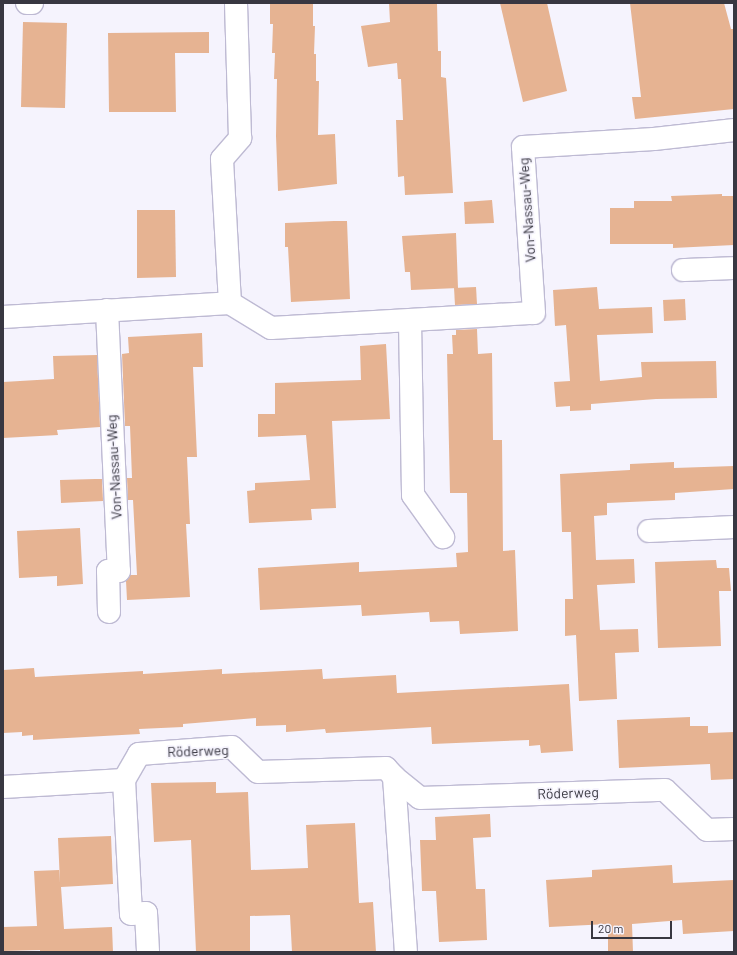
<!DOCTYPE html>
<html>
<head>
<meta charset="utf-8">
<style>
	body { margin:0 }
	#map { position:relative; width:737px; height:955px; overflow:hidden; background:#f5f3fd; font-family:Barlow,sans-serif }
	div>[style] { position:absolute }
	[style*='--x'] { left:calc(var(--x)*1px); top:calc(var(--y)*1px); width:calc(var(--w)*1px); rotate:calc(var(--a)*1deg) }
	.building>* { inset:0; background:#e6b392 }
	.roads { filter:drop-shadow(1px 0 #bebad3) drop-shadow(-1px 0 #bebad3) drop-shadow(0 1px #bebad3) drop-shadow(0 -1px #bebad3) }
	.minor>* { height:22px; margin:-11px; padding:0 11px; transform-origin:11px; border-radius:11px; background:#fff }
	span { translate:-50% -50%; white-space:nowrap; text-align:center; line-height:1.15; -webkit-text-stroke:3.5px #f5f3fd; paint-order:stroke }
	.street-label { font-size:14px; color:#383741 }
	.frame { position:absolute; inset:0; border:4px solid #383741; pointer-events:none }
	.scale { position:absolute; left:591px; top:921px; width:81px; height:18px; box-sizing:border-box; border:2px solid #383741; border-top:0; padding-left:5px; font-size:12px; line-height:14px; white-space:nowrap; color:#383741; -webkit-text-stroke:3px #f5f3fd; paint-order:stroke }
</style>
</head>
<body>
<div id="map">
	<div class="building">
		<div style="clip-path:polygon(270px 3px,313px 3px,313px 26px,315px 26px,314px 54px,316px 54px,316px 81px,319px 81px,318px 135px,335px 134px,337px 184px,278px 191px,276px 136px,277px 79px,274px 79px,275px 53px,272px 53px,273px 24px,270px 24px)"></div>
		<div style="clip-path:polygon(389px 3px,437px 3px,438px 51px,441px 51px,441px 77px,446px 78px,453px 193px,405px 195px,404px 176px,398px 177px,396px 120px,403px 120px,401px 79px,398px 79px,397px 63px,368px 67px,361px 26px,390px 22px)"></div>
		<div style="clip-path:polygon(500px 3px,547px 3px,567px 91px,523px 102px)"></div>
		<div style="clip-path:polygon(630px 3px,724px 3px,731px 29px,734px 29px,734px 109px,635px 119px,632px 97px,641px 97px)"></div>
		<div style="clip-path:polygon(23px 22px,67px 23px,65px 108px,21px 107px)"></div>
		<div style="clip-path:polygon(209px 32px,209px 53px,175px 53px,176px 112px,109px 112px,108px 33px)"></div>
		<div style="clip-path:polygon(722px 194px,722px 196px,734px 196px,734px 245px,673px 248px,673px 244px,610px 244px,610px 208px,634px 208px,634px 201px,672px 201px,671px 196px)"></div>
		<div style="clip-path:polygon(492px 200px,494px 223px,465px 224px,464px 202px)"></div>
		<div style="clip-path:polygon(137px 210px,175px 210px,176px 277px,137px 278px)"></div>
		<div style="clip-path:polygon(334px 221px,347px 221px,350px 299px,291px 302px,288px 247px,285px 247px,285px 223px)"></div>
		<div style="clip-path:polygon(456px 233px,458px 288px,411px 290px,410px 272px,405px 272px,402px 236px)"></div>
		<div style="clip-path:polygon(476px 287px,477px 304px,455px 305px,454px 288px)"></div>
		<div style="clip-path:polygon(597px 287px,599px 309px,652px 307px,653px 333px,597px 335px,600px 381px,642px 377px,641px 362px,716px 361px,717px 398px,656px 399px,591px 404px,591px 410px,570px 411px,570px 406px,556px 407px,554px 382px,570px 381px,566px 325px,555px 326px,553px 290px)"></div>
		<div style="clip-path:polygon(685px 299px,686px 320px,664px 321px,663px 300px)"></div>
		<div style="clip-path:polygon(477px 329px,478px 354px,492px 353px,493px 440px,502px 440px,503px 551px,515px 550px,518px 631px,460px 634px,459px 621px,430px 622px,429px 612px,362px 616px,361px 605px,260px 610px,258px 568px,359px 562px,359px 572px,457px 567px,456px 553px,468px 552px,467px 493px,450px 493px,447px 354px,453px 354px,452px 335px,456px 335px,456px 330px)"></div>
		<div style="clip-path:polygon(202px 333px,203px 367px,193px 367px,197px 457px,187px 457px,190px 524px,186px 524px,190px 597px,127px 600px,126px 581px,130px 575px,137px 575px,133px 500px,128px 500px,127px 478px,132px 478px,130px 426px,125px 426px,122px 354px,129px 353px,128px 337px)"></div>
		<div style="clip-path:polygon(386px 344px,390px 419px,332px 421px,336px 508px,311px 509px,312px 520px,249px 523px,247px 491px,255px 490px,255px 483px,310px 480px,306px 435px,258px 437px,258px 414px,275px 414px,275px 383px,361px 380px,360px 346px)"></div>
		<div style="clip-path:polygon(97px 355px,100px 427px,57px 430px,58px 435px,3px 438px,3px 382px,54px 379px,53px 356px)"></div>
		<div style="clip-path:polygon(674px 462px,674px 468px,734px 466px,734px 489px,675px 493px,675px 500px,607px 503px,607px 515px,594px 516px,596px 560px,634px 559px,635px 583px,597px 585px,600px 630px,638px 629px,639px 652px,615px 653px,617px 699px,579px 701px,576px 635px,565px 636px,565px 599px,573px 599px,571px 532px,562px 532px,560px 474px,630px 470px,630px 464px)"></div>
		<div style="clip-path:polygon(95px 479px,102px 479px,103px 501px,61px 503px,60px 480px)"></div>
		<div style="clip-path:polygon(80px 528px,83px 584px,57px 586px,57px 576px,19px 578px,17px 531px)"></div>
		<div style="clip-path:polygon(716px 560px,717px 568px,729px 568px,731px 591px,719px 591px,721px 646px,658px 648px,655px 562px)"></div>
		<div style="clip-path:polygon(34px 668px,35px 677px,143px 671px,143px 674px,222px 669px,222px 674px,322px 669px,323px 679px,396px 675px,397px 693px,569px 684px,573px 751px,541px 753px,540px 745px,529px 746px,529px 740px,432px 744px,431px 727px,326px 733px,325px 729px,286px 732px,286px 725px,256px 726px,256px 718px,183px 724px,183px 727px,139px 729px,140px 734px,49px 739px,33px 740px,33px 735px,22px 736px,22px 732px,3px 733px,3px 670px)"></div>
		<div style="clip-path:polygon(690px 717px,690px 726px,708px 726px,708px 733px,734px 732px,734px 779px,711px 780px,710px 764px,619px 768px,617px 720px)"></div>
		<div style="clip-path:polygon(216px 782px,216px 793px,248px 792px,251px 870px,308px 868px,306px 825px,355px 823px,359px 903px,373px 902px,376px 952px,292px 952px,290px 915px,250px 916px,250px 952px,196px 952px,191px 840px,154px 842px,151px 783px)"></div>
		<div style="clip-path:polygon(490px 814px,491px 837px,473px 838px,476px 889px,485px 889px,487px 940px,439px 942px,436px 891px,422px 891px,420px 840px,436px 840px,435px 817px)"></div>
		<div style="clip-path:polygon(111px 836px,113px 884px,61px 887px,64px 929px,112px 927px,113px 952px,40px 952px,40px 950px,3px 951px,3px 927px,37px 926px,34px 871px,59px 870px,60px 883px,58px 838px)"></div>
		<div style="clip-path:polygon(672px 865px,673px 883px,734px 880px,734px 931px,683px 934px,682px 920px,632px 924px,633px 952px,608px 952px,608px 924px,549px 927px,546px 880px,592px 877px,592px 870px)"></div>
	</div>
	<div class="roads">
		<div class="minor">
			<div style="--x:27;--y:3;--w:5;--a:0"></div>
			<div style="--x:683;--y:270;--w:51;--a:-2.2"></div>
			<div style="--x:230;--y:303;--w:144;--a:-93.2"></div>
			<div style="--x:222;--y:159;--w:28;--a:-49"></div>
			<div style="--x:240;--y:138;--w:135;--a:-91.7"></div>
			<div style="--x:107;--y:310;--w:261;--a:87.4"></div>
			<div style="--x:119;--y:571;--w:11;--a:180"></div>
			<div style="--x:108;--y:571;--w:41;--a:88.6"></div>
			<div style="--x:3;--y:317;--w:227;--a:-3.5"></div>
			<div style="--x:230;--y:303;--w:48;--a:31.4"></div>
			<div style="--x:271;--y:328;--w:263;--a:-3.3"></div>
			<div style="--x:534;--y:313;--w:166;--a:-93.8"></div>
			<div style="--x:523;--y:147;--w:131;--a:-3.5"></div>
			<div style="--x:654;--y:139;--w:81;--a:-6.4"></div>
			<div style="--x:410;--y:321;--w:174;--a:89"></div>
			<div style="--x:413;--y:495;--w:52;--a:54.5"></div>
			<div style="--x:649;--y:531;--w:85;--a:-2.7"></div>
			<div style="--x:394;--y:777;--w:175;--a:86.1"></div>
			<div style="--x:124;--y:780;--w:134;--a:87"></div>
			<div style="--x:131;--y:914;--w:15;--a:-4"></div>
			<div style="--x:146;--y:913;--w:39;--a:87"></div>
			<div style="--x:3;--y:787;--w:121;--a:-3.3"></div>
			<div style="--x:124;--y:780;--w:30;--a:-60"></div>
			<div style="--x:139;--y:754;--w:93;--a:-4.3"></div>
			<div style="--x:232;--y:747;--w:36;--a:44"></div>
			<div style="--x:258;--y:772;--w:128;--a:-1.8"></div>
			<div style="--x:386;--y:768;--w:12;--a:48"></div>
			<div style="--x:394;--y:777;--w:33;--a:39"></div>
			<div style="--x:420;--y:798;--w:245;--a:-1.9"></div>
			<div style="--x:665;--y:790;--w:58;--a:43.6"></div>
			<div style="--x:707;--y:830;--w:27;--a:-2"></div>
		</div>
	</div>
	<div class="street-label">
		<span style="left:527px;top:210px;rotate:-94deg">Von-Nassau-Weg</span>
		<span style="left:114px;top:467px;rotate:-93deg">Von-Nassau-Weg</span>
		<span style="left:198px;top:751px;rotate:-2deg">Röderweg</span>
		<span style="left:568px;top:793px;rotate:-2deg">Röderweg</span>
	</div>
	<div class="frame"></div>
	<div class="scale">20 m</div>
</div>
</body>
</html>
